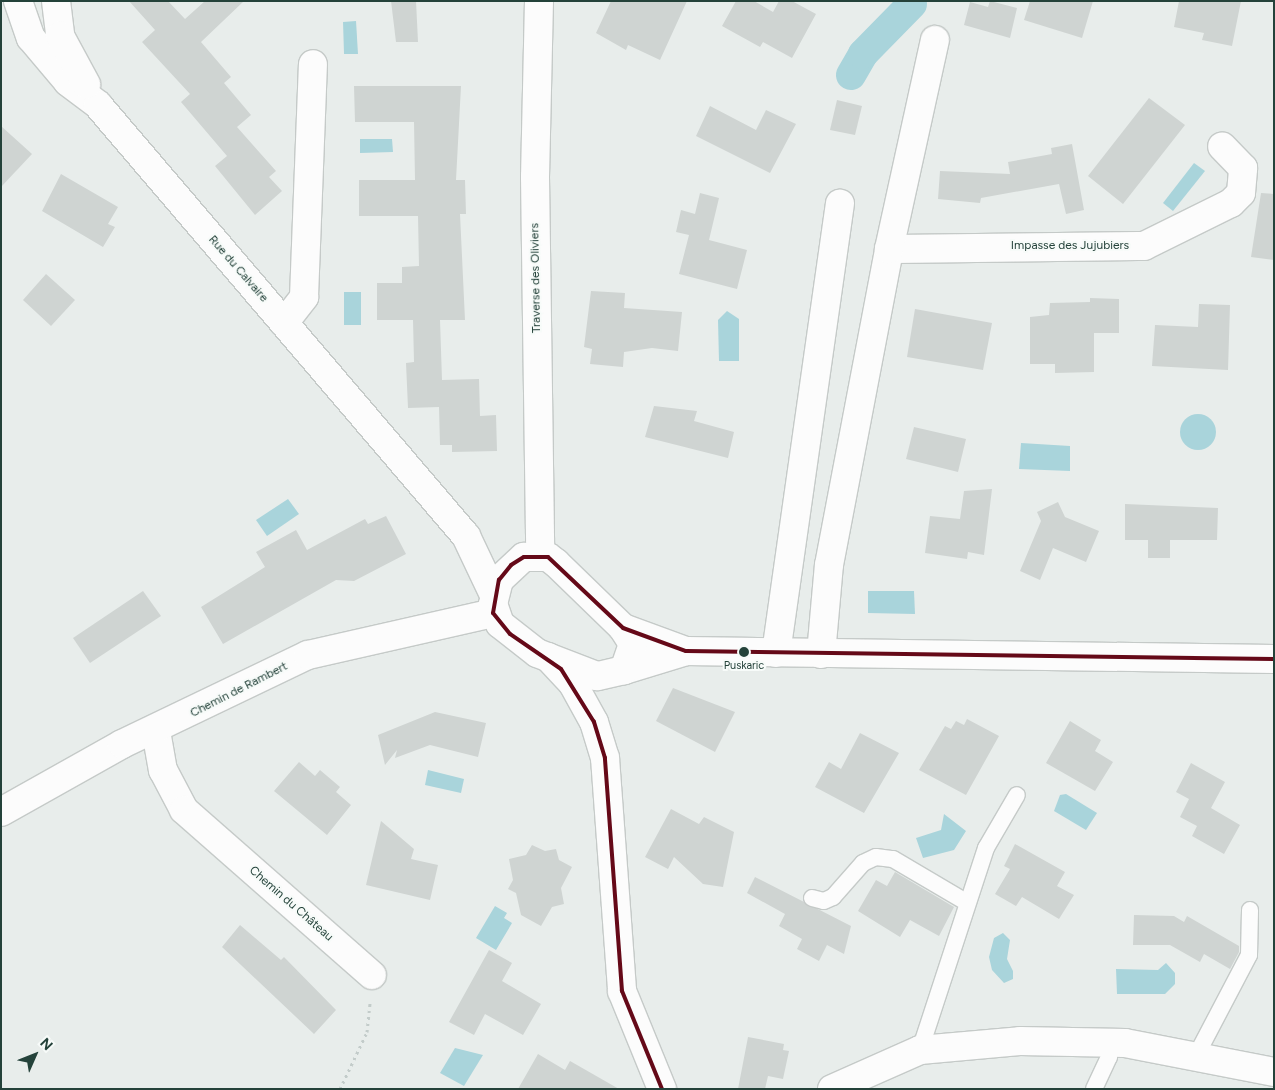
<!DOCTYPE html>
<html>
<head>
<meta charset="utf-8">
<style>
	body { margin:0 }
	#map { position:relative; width:1275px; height:1090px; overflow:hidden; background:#e8edeb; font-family:Figtree,sans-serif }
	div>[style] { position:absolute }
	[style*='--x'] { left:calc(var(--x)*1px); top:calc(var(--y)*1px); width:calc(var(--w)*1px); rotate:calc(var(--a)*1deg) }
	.water>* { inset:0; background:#a9d4db }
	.round { border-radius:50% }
	.canal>* { height:30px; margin:-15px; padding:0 15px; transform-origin:15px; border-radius:15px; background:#a9d4db }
	.building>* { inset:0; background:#cfd4d2 }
	.path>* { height:3px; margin-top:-1.5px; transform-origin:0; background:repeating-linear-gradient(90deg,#c3ccca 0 2.5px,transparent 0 6.5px) }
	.roads { filter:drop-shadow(1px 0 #c5cac8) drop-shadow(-1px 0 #c5cac8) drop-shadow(0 1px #c5cac8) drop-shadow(0 -1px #c5cac8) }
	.lane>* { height:16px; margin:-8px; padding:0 8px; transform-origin:8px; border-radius:8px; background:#fcfcfc }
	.street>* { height:28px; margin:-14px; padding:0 14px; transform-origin:14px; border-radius:14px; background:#fcfcfc }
	.secondary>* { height:28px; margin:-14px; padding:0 14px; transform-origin:14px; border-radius:14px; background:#fcfcfc }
	.bus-1>* { height:4px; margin:-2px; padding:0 2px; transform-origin:2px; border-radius:2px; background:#650918 }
	.dots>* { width:14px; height:14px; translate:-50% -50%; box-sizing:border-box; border:2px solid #f7fbf9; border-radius:50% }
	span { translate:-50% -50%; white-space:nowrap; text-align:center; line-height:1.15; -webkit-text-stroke:4px #f7fbf9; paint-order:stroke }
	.bus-label { font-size:11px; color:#24423a }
	.street-label { font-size:12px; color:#24423a }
	.frame { position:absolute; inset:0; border:2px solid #24423a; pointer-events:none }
	.north { position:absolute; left:10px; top:1030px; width:50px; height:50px; -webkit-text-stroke:4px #f7fbf9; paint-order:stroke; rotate:46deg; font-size:14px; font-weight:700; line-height:20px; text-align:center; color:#24423a }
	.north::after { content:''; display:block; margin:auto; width:18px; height:22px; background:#24423a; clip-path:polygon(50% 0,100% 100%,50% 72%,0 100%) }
</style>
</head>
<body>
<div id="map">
	<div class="water">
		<div style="clip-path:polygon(356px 21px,358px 54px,344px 54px,343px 22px)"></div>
		<div style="clip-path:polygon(360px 139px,392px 139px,393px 152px,360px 153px)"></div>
		<div style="clip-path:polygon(1194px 163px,1205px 171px,1173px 211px,1163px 203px)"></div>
		<div style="clip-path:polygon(344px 292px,361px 292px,361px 325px,344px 325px)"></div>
		<div style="clip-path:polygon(727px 311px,739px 319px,739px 361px,719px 361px,718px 320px)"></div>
		<div class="round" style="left:1180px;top:414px;width:36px;height:36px"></div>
		<div style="clip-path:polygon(1021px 443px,1070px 446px,1070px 471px,1019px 469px)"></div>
		<div style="clip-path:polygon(288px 499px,299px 514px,267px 536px,256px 520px)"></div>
		<div style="clip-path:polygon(868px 591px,914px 591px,915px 614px,868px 613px)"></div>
		<div style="clip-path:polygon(428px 770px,464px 779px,461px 793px,425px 785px)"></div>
		<div style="clip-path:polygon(1066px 794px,1097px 813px,1086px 830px,1054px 811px,1060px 795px)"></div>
		<div style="clip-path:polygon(944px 814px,966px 831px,954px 850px,923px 858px,916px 838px,941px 830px)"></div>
		<div style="clip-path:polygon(495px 906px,507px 913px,504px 918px,512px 923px,496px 950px,476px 938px)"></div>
		<div style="clip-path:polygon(1003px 933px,1010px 940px,1007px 959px,1013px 971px,1013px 979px,1004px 983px,992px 970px,989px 957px,994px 938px)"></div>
		<div style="clip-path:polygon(1166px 963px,1175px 973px,1175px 984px,1165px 994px,1117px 994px,1116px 969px,1158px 970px)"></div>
		<div style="clip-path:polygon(455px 1048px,483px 1055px,464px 1086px,440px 1073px)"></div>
	</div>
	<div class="canal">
		<div style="--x:851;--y:75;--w:24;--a:-60"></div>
		<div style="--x:863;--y:54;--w:70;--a:-45.6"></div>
	</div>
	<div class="building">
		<div style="clip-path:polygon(129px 1px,168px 1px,185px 19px,205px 1px,244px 1px,201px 42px,231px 77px,224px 83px,251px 115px,237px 127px,276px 171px,269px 177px,282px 191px,255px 215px,215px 166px,227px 156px,181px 102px,190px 94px,142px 42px,155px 30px)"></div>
		<div style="clip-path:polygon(391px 1px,416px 1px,418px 42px,396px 42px)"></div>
		<div style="clip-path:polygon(611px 1px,687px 1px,660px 60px,628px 45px,626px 50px,596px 33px)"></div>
		<div style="clip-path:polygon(736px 1px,754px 1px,773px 12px,779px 1px,792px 1px,816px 14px,792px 58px,763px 42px,760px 47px,722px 26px)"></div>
		<div style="clip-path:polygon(990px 1px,1017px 8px,1010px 38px,964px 25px,970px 2px,988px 7px)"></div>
		<div style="clip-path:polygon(1030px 1px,1093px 1px,1082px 38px,1024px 20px)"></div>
		<div style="clip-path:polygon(1179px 1px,1241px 1px,1232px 46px,1202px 40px,1204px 33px,1174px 27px)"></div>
		<div style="clip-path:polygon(354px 86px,461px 86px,456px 180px,465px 180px,466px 214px,460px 214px,465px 320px,440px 320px,442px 380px,479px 379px,480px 416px,496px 415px,497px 451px,452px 452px,452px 445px,440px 445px,439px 407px,408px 408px,406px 363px,414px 362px,413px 320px,377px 320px,377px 283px,402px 283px,402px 267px,419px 266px,418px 216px,359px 216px,359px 180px,415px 180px,414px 122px,355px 122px)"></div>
		<div style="clip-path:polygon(1149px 98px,1185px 125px,1123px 204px,1088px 176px)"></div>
		<div style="clip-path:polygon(837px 100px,862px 106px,855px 135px,830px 130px)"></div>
		<div style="clip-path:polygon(710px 106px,756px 130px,766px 110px,796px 124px,770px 173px,696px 136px)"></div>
		<div style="clip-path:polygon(1px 126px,32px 154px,1px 187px)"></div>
		<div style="clip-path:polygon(1072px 144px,1084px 210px,1066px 214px,1059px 184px,981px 198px,980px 203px,938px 199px,940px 171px,1010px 174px,1008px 162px,1052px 154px,1051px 148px)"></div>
		<div style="clip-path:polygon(61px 174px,118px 207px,108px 224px,115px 227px,103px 247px,42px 211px)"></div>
		<div style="clip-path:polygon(700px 193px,719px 198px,709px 240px,747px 250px,737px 289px,679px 274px,689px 235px,676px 232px,681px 210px,695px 214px)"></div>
		<div style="clip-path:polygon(1261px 193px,1274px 194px,1274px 260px,1251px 257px)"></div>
		<div style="clip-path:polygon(46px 274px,75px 300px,51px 326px,23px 300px)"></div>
		<div style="clip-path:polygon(591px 291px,625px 293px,624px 308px,682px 312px,678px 351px,652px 348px,624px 352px,623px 367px,590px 364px,592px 349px,584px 347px)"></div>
		<div style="clip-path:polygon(1090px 298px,1119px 299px,1119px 333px,1094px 333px,1094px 372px,1055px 373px,1055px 364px,1030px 364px,1030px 317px,1049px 315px,1050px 303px,1090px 302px)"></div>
		<div style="clip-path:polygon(1199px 304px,1230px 305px,1228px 370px,1152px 366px,1155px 325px,1198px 327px)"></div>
		<div style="clip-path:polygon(915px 309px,992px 323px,983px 370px,907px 357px)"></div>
		<div style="clip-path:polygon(654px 406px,697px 411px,694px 421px,734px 432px,728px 458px,645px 437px)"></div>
		<div style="clip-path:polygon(914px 427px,966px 439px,958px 472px,906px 459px)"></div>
		<div style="clip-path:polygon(992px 489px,984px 555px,968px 552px,967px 559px,925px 553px,930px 516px,960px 519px,964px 491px)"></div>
		<div style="clip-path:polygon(1058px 502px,1065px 517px,1099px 531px,1086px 562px,1053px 548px,1040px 580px,1020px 571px,1041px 521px,1037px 512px)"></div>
		<div style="clip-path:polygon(1125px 504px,1218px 508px,1217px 540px,1170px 540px,1170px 558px,1148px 558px,1148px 540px,1125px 540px)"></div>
		<div style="clip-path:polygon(386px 516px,406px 554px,354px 581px,336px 580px,223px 644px,201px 607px,265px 567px,256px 552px,296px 530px,307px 550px,365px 519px,368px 524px)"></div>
		<div style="clip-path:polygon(143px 591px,161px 616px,90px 663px,73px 638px)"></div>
		<div style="clip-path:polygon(673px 688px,735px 712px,715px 752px,656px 721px)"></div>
		<div style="clip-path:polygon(435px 712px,486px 723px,478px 757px,430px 745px,395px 758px,397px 750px,385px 765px,378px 735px)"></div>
		<div style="clip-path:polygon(967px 719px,999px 736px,966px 795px,919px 770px,945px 726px,951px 729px,956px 721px,964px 725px)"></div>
		<div style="clip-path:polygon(1070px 721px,1101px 740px,1095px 751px,1113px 762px,1095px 791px,1046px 763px)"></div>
		<div style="clip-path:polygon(860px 733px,899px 753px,864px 813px,815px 787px,829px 762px,841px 769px)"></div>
		<div style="clip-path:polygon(299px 762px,315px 776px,320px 770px,340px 787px,336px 792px,351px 805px,327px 835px,274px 791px)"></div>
		<div style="clip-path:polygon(1191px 763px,1225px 782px,1211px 808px,1240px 825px,1224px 854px,1192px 836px,1197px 826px,1180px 817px,1189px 799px,1176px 792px)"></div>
		<div style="clip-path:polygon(671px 809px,699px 824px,704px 817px,734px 832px,723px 887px,703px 884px,674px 857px,668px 869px,645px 857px)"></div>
		<div style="clip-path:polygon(381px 821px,414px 849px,411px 859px,438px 865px,430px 900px,366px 885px)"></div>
		<div style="clip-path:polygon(1015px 844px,1065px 872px,1057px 886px,1074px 895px,1059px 919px,1022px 897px,1016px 906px,995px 894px,1010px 869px,1004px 866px)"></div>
		<div style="clip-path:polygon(532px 845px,545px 851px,556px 849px,559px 860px,572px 867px,561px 888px,564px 904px,552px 907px,541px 926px,521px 915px,516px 893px,508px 889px,513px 880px,509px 859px,526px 855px)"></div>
		<div style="clip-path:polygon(895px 872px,954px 907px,939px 936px,910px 920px,900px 937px,858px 911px,876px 880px,887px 886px)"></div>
		<div style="clip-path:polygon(755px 877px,851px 926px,844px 954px,827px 945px,819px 961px,797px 949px,802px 939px,779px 926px,785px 914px,747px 893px)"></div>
		<div style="clip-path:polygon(1134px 915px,1174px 916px,1184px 922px,1187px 916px,1239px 946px,1239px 952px,1230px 969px,1204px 954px,1200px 962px,1170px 945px,1133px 945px)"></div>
		<div style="clip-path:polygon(240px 925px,281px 960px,284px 957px,336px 1010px,314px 1034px,222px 947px)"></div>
		<div style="clip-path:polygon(489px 950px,512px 963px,502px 981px,541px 1004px,523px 1035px,485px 1014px,474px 1035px,449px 1022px)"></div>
		<div style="clip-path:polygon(748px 1037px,784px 1044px,783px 1050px,789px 1051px,783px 1079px,768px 1076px,765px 1089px,738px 1089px)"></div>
		<div style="clip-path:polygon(538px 1054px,565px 1070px,570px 1061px,619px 1089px,518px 1089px)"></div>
	</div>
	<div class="path">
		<div style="--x:340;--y:1089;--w:63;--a:-64.7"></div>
		<div style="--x:367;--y:1032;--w:29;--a:-84"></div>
	</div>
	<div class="roads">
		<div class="lane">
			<div style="--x:812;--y:898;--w:12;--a:14"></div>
			<div style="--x:824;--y:901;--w:10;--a:-24"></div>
			<div style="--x:833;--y:897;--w:45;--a:-48.6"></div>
			<div style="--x:863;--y:863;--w:14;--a:-25"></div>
			<div style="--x:876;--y:857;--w:17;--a:7"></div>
			<div style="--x:893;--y:859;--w:85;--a:30.5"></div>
			<div style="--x:920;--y:1050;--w:213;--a:-71.9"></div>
			<div style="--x:986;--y:848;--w:61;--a:-59.7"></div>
			<div style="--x:1196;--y:1056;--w:114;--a:-62.3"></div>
			<div style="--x:1249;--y:955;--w:45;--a:-88.7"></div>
			<div style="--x:1094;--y:1089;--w:35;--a:-65"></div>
			<div style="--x:1109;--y:1057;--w:14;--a:-86"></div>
		</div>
		<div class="street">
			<div style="--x:539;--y:1;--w:176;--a:91.3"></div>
			<div style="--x:535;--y:177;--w:378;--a:89.2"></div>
			<div style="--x:889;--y:249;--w:255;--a:-0.7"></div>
			<div style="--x:1144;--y:246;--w:97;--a:-26.3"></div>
			<div style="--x:1231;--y:203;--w:14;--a:-45"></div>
			<div style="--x:1241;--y:193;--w:25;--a:-85"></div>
			<div style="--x:1243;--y:168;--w:30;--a:-134"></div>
			<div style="--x:284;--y:323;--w:33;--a:-52"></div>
			<div style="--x:304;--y:297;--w:233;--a:-87.8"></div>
			<div style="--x:623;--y:628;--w:67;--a:20.1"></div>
			<div style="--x:686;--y:651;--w:588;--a:0.78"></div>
			<div style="--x:776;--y:653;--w:454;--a:-81.9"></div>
			<div style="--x:821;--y:654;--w:89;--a:-84.9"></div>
			<div style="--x:829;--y:565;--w:322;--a:-79.2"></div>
			<div style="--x:889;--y:249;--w:214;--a:-77.6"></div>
			<div style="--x:624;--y:670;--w:65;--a:-17"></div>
			<div style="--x:156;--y:731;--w:40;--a:80"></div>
			<div style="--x:163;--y:770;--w:45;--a:62.3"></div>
			<div style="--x:184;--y:810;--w:250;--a:41.3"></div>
			<div style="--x:1;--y:812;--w:139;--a:-29.3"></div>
			<div style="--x:122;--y:744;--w:206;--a:-25.6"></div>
			<div style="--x:308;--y:655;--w:190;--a:-12.8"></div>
			<div style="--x:832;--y:1089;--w:96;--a:-23.9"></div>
			<div style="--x:920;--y:1050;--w:100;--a:-5.1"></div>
			<div style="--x:1020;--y:1041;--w:105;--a:1.1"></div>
			<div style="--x:1125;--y:1043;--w:152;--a:11"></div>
		</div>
		<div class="secondary">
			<div style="--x:18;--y:1;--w:39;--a:71"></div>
			<div style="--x:31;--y:38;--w:57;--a:49.9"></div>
			<div style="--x:68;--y:82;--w:38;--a:37"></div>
			<div style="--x:98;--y:105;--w:567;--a:49.51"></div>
			<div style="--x:466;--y:536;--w:65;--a:64.6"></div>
			<div style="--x:56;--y:1;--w:35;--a:83"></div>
			<div style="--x:60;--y:36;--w:55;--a:61.6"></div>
			<div style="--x:524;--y:557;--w:24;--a:0"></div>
			<div style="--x:548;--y:557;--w:10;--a:37"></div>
			<div style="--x:556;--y:563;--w:93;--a:44.1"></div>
			<div style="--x:623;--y:628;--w:19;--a:58"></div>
			<div style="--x:633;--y:644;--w:28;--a:109"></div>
			<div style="--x:624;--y:670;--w:28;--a:167"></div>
			<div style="--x:597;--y:676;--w:64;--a:-159"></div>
			<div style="--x:537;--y:653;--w:47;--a:-141.9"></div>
			<div style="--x:500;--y:624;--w:21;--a:-109"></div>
			<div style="--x:493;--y:604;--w:25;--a:-76"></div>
			<div style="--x:499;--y:580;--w:34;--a:-43"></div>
			<div style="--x:548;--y:657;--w:37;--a:47"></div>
			<div style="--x:573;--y:684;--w:43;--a:61.1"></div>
			<div style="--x:594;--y:722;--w:38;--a:73"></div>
			<div style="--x:605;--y:758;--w:234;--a:85.8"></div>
			<div style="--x:622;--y:991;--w:106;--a:67.8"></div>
		</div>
	</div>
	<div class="bus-1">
		<div style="--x:662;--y:1089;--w:106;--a:-112.2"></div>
		<div style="--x:622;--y:991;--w:234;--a:-94.2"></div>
		<div style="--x:605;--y:758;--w:38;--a:-107"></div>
		<div style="--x:594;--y:722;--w:62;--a:-121.9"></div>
		<div style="--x:561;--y:669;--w:62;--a:-145.5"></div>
		<div style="--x:510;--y:634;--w:27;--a:-129"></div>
		<div style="--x:493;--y:613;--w:34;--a:-80"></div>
		<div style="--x:499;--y:580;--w:19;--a:-51"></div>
		<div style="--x:511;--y:565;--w:15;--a:-32"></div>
		<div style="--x:524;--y:557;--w:24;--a:0"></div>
		<div style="--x:548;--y:557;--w:103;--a:43.4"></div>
		<div style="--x:623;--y:628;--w:67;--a:20.1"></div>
		<div style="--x:686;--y:651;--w:588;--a:0.78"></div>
	</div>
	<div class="dots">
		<div style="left:744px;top:652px;background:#24423a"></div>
	</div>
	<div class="bus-label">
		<span style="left:744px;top:666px">Puskaric</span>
	</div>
	<div class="street-label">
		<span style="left:1070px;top:246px">Impasse des Jujubiers</span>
		<span style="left:238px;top:269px;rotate:49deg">Rue du Calvaire</span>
		<span style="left:536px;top:278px;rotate:-91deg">Traverse des Oliviers</span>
		<span style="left:239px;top:690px;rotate:-27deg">Chemin de Rambert</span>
		<span style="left:291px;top:904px;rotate:41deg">Chemin du Château</span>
	</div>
	<div class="frame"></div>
	<div class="north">N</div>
</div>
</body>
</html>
